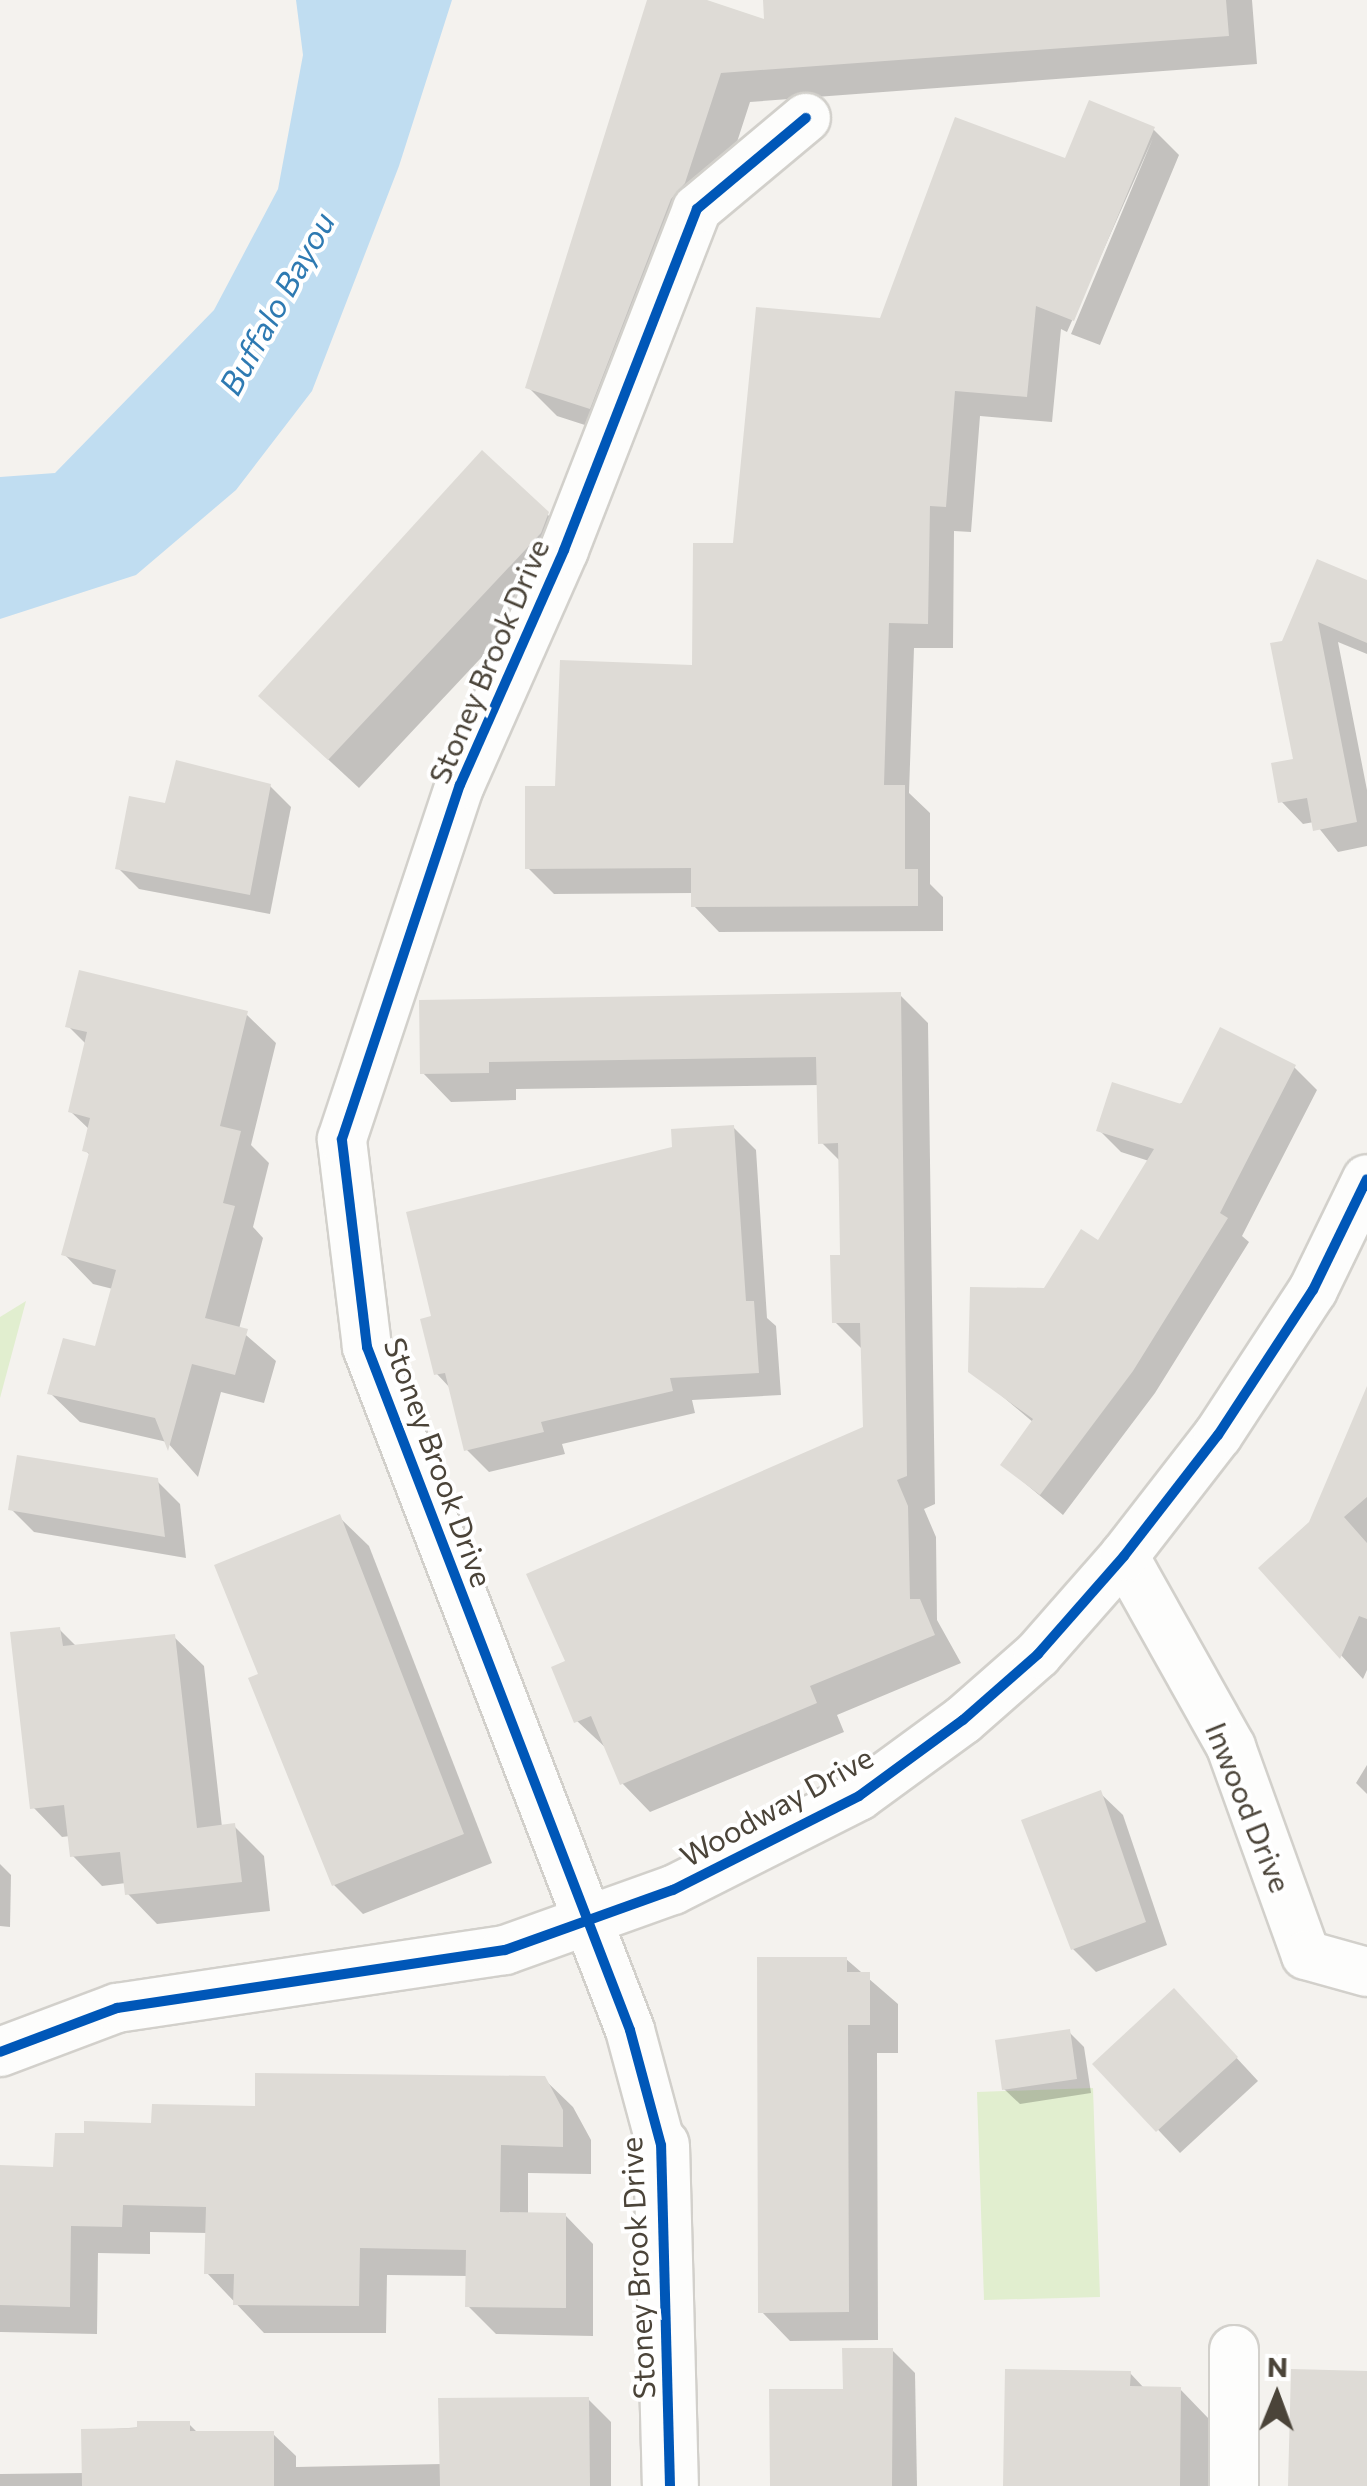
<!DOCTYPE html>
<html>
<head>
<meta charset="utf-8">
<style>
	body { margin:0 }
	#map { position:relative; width:1367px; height:2486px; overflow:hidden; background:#f4f2ee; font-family:Commissioner,sans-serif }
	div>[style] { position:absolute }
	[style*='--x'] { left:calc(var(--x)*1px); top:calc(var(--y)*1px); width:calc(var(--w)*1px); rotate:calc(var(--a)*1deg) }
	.green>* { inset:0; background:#e1eecf }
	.water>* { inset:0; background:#c0ddf1 }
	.shadow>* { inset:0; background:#0003 }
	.building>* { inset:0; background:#dedbd6 }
	.roads { filter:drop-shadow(2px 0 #d2d0cb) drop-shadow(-2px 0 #d2d0cb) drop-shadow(0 2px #d2d0cb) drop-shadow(0 -2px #d2d0cb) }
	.minor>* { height:48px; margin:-24px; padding:0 24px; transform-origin:24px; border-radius:24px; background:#fdfdfc }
	.tertiary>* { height:55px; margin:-27.5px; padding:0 27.5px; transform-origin:27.5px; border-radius:27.5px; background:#fdfdfc }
	.cycleway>* { height:10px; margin:-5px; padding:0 5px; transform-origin:5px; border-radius:5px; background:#0057b8 }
	span { translate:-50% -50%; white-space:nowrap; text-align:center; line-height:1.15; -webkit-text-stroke:8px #fff; paint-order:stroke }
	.street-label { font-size:30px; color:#4b4439 }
	.water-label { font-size:32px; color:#2e7ab2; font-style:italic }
	.north { position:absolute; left:1227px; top:2346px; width:100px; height:100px; -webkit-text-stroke:8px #fff; paint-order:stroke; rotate:1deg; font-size:28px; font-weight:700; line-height:40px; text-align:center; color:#4b4439 }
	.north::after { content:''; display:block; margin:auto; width:35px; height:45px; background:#4b4439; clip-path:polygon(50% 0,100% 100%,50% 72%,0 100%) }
</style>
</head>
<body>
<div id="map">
	<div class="green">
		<div style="clip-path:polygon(26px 1301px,0 1398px,0 1317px)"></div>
		<div style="clip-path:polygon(1093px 2088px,1100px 2297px,984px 2300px,977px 2092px)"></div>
	</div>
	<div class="water">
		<div style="clip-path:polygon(296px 0,452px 0,399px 166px,312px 391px,236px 490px,136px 575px,0 619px,0 477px,55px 473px,214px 310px,278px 189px,303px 55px)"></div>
	</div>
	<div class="shadow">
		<div style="clip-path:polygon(649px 0,699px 0,767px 22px,765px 0,1252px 0,1257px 64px,750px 102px,714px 213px,619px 436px,557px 416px,528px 387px)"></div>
		<div style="clip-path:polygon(1153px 129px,1179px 155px,1100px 345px,1071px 334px,1153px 138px,1067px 332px,1061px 329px,1052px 422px,980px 416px,971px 532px,954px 531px,953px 648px,914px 648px,909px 793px,930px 813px,930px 884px,943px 897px,943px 931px,719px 932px,694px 906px,694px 893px,554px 894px,528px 868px,558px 788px,694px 667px,735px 546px,882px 320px,1067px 161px)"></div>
		<div style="clip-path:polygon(547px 514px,577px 544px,570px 563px,359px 788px,291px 725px)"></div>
		<div style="clip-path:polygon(1367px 583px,1367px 654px,1338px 642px,1367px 790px,1367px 846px,1338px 852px,1314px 822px,1303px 824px,1281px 801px,1296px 761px,1284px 643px)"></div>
		<div style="clip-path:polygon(270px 786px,291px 807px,270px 914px,139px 889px,118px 868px,167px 806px)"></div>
		<div style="clip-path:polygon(900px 995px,928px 1023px,935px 1504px,924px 1509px,936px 1537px,937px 1620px,961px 1663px,837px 1715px,844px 1732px,650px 1812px,622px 1783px,607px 1749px,577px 1721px,568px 1663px,865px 1429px,863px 1350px,835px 1322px,843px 1257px,841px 1162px,821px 1142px,820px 1085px,516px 1089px,516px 1100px,451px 1102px,423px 1073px,422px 1002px)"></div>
		<div style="clip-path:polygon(246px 1014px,276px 1043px,251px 1145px,269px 1163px,253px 1227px,263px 1238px,239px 1329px,276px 1361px,264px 1403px,221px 1392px,198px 1477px,167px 1442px,80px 1422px,50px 1393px,97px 1349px,113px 1289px,93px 1284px,64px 1254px,91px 1156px,85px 1150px,90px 1130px,70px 1111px,87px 1045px,68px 1026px)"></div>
		<div style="clip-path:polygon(1294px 1067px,1317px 1090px,1242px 1236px,1249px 1242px,1155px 1393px,1063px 1515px,1003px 1465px,1034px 1423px,971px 1370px,1099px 1243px,1149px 1161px,1121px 1152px,1099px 1130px)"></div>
		<div style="clip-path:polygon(733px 1127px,756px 1150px,767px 1318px,776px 1326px,781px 1395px,692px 1400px,695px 1413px,562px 1444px,565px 1454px,489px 1472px,466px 1449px,451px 1389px,437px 1374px,434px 1318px,675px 1149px)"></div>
		<div style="clip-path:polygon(1367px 1420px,1367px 1670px,1363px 1679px,1261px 1568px,1311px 1523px)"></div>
		<div style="clip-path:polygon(157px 1481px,180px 1504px,186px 1558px,34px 1532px,11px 1509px)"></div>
		<div style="clip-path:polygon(339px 1517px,369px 1546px,492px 1863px,363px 1914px,334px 1885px,261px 1676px)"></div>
		<div style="clip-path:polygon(60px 1630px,77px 1647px,174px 1637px,204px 1666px,222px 1827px,234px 1826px,264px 1856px,270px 1911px,157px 1924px,128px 1894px,126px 1883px,102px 1886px,73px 1856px,70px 1836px,62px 1837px,33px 1807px)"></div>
		<div style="clip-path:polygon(1367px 1765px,1367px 1794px,1356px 1783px)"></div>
		<div style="clip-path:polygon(1100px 1793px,1123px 1815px,1167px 1945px,1096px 1972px,1073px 1949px)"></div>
		<div style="clip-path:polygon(0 1864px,11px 1875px,10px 1927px,0 1926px)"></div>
		<div style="clip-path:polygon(846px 1959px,898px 2004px,898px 2053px,877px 2053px,878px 2340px,790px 2341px,761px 2311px)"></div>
		<div style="clip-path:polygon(1196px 2014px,1258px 2081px,1180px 2153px,1096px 2064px)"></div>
		<div style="clip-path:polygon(1069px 2032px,1084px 2047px,1091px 2093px,1020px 2104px,1004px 2089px)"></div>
		<div style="clip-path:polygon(544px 2079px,573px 2107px,591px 2140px,591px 2174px,528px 2173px,528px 2215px,565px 2215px,593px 2244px,593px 2336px,496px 2334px,468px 2306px,468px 2276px,387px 2275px,386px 2333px,264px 2333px,207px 2273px,208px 2233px,150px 2232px,150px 2254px,98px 2253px,97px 2334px,0 2332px,0 2168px,56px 2170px,86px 2136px,257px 2108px)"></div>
		<div style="clip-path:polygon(892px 2350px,915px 2373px,917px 2486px,772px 2486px,845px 2391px)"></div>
		<div style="clip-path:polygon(1130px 2373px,1145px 2389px,1180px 2389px,1209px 2419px,1209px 2486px,1006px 2486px)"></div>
		<div style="clip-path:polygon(588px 2399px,611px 2422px,611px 2486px,0 2486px,0 2474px,84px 2473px,83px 2431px,189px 2424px,199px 2434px,273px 2434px,296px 2456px,296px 2467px,442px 2464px)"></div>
	</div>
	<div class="building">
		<div style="clip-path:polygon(647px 0,707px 0,764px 19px,763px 0,1226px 0,1229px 36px,721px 73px,685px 183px,671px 199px,590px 409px,525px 388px)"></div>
		<div style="clip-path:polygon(1089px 100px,1155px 127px,1074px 321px,1036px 306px,1027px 397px,955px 391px,946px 507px,930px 506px,928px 624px,889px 623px,884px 785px,905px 785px,905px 869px,918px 869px,918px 906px,691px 907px,691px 868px,525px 869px,525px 786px,555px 786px,560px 660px,692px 665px,693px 543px,733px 543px,756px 307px,880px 318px,955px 117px,1065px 158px)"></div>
		<div style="clip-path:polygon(482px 450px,549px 512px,541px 533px,328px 760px,258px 696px)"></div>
		<div style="clip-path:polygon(1317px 559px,1367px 580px,1367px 643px,1318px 622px,1357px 822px,1313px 831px,1307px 798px,1278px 803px,1271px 763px,1293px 759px,1270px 643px,1282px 641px)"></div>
		<div style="clip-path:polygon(176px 760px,271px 784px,250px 895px,115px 869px,129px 796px,165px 803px)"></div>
		<div style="clip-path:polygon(79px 970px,248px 1011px,220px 1126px,241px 1131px,223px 1203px,235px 1206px,205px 1318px,248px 1329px,235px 1375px,192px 1364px,168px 1451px,155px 1418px,47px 1394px,63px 1338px,95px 1346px,116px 1270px,61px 1255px,89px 1153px,82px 1151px,90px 1118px,68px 1112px,87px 1032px,65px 1027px)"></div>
		<div style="clip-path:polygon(901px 992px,907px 1476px,897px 1480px,908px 1506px,910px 1599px,920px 1599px,935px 1635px,810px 1686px,817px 1703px,620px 1785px,591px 1716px,574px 1723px,551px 1667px,565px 1661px,526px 1574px,863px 1427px,860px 1323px,832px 1323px,830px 1255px,840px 1255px,838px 1143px,818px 1144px,816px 1057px,489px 1062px,489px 1073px,420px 1074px,419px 1000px)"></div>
		<div style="clip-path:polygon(1220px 1027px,1296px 1065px,1220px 1213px,1228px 1218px,1133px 1371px,1040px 1495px,1000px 1465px,1033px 1419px,968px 1372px,970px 1287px,1044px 1288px,1081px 1229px,1098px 1240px,1154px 1149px,1096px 1131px,1112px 1082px,1181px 1104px)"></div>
		<div style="clip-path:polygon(734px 1125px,746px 1301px,754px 1301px,759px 1373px,670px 1378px,673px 1391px,541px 1422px,544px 1432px,464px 1451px,445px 1373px,434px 1375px,420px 1319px,431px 1316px,406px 1212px,672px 1147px,671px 1129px)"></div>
		<div style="clip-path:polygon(1367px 1386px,1367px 1497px,1344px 1517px,1367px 1543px,1367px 1619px,1359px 1616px,1340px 1659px,1258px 1568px,1309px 1522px)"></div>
		<div style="clip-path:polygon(17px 1455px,158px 1478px,165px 1537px,8px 1510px)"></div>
		<div style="clip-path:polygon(340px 1514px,464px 1834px,332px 1886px,248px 1678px,258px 1674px,214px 1565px)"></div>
		<div style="clip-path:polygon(60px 1627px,63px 1646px,175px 1634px,197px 1828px,235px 1823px,242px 1882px,125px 1895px,120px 1852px,70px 1857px,64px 1805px,30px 1809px,10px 1632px)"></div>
		<div style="clip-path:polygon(1101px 1790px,1146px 1922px,1071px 1950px,1021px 1820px)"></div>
		<div style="clip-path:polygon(757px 1957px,847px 1957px,847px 1972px,870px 1972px,870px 2025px,848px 2025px,849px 2312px,758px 2313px)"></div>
		<div style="clip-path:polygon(1174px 1988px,1238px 2057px,1156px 2132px,1092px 2064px)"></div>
		<div style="clip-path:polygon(1070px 2029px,1077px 2079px,1002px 2090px,995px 2040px)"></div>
		<div style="clip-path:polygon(255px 2073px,545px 2076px,563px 2110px,563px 2147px,501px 2145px,500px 2212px,566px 2213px,566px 2308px,465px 2307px,466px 2250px,360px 2248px,359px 2306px,233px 2305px,234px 2274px,204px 2274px,206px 2207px,123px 2205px,122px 2227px,71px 2226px,70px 2307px,0 2305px,0 2165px,53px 2167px,55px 2133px,84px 2133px,84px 2121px,151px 2123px,152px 2104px,255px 2106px)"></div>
		<div style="clip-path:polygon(842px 2348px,893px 2348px,892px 2486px,770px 2486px,769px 2389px,843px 2389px)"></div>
		<div style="clip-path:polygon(1005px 2369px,1131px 2371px,1130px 2386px,1181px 2387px,1180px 2486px,1003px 2486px)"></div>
		<div style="clip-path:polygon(1291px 2369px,1367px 2371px,1367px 2486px,1288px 2486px)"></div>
		<div style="clip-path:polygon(589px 2397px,590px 2486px,440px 2486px,438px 2398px)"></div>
		<div style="clip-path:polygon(137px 2421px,190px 2421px,190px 2431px,274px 2431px,274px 2486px,82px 2486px,81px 2429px,137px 2428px)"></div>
	</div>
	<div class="roads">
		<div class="minor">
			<div style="--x:1124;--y:1556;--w:219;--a:60.7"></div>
			<div style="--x:1231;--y:1747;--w:221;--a:70.2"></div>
			<div style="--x:1306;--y:1955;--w:63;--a:15.6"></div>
			<div style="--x:0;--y:2052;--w:125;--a:-20.6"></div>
			<div style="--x:117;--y:2008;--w:392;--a:-8.5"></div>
			<div style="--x:505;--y:1950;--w:178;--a:-19.7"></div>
			<div style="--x:673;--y:1890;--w:208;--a:-26.8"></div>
			<div style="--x:859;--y:1796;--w:129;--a:-36.2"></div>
			<div style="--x:963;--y:1720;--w:100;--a:-41.3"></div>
			<div style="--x:1038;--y:1654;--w:130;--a:-48.7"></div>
			<div style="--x:1124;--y:1556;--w:153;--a:-52.2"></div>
			<div style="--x:1218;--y:1435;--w:173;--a:-56.8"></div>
			<div style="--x:1313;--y:1290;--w:123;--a:-64.1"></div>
			<div style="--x:661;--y:2145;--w:119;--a:-105.1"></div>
			<div style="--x:630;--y:2030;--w:732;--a:-111.06"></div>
			<div style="--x:367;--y:1347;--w:209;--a:-96.9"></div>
			<div style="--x:342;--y:1139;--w:373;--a:-71.6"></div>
			<div style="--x:460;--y:785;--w:257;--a:-66.1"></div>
			<div style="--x:564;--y:550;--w:366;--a:-68.7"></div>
			<div style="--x:697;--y:209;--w:142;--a:-39.9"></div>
			<div style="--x:1234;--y:2350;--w:136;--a:90"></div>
		</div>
		<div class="tertiary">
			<div style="--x:661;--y:2145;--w:341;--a:88.5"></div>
		</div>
	</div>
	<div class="cycleway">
		<div style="--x:0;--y:2052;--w:125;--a:-20.6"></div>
		<div style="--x:117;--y:2008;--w:392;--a:-8.5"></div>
		<div style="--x:505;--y:1950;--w:178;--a:-19.7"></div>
		<div style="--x:673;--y:1890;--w:208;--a:-26.8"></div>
		<div style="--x:859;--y:1796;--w:129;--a:-36.2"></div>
		<div style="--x:963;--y:1720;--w:100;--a:-41.3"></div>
		<div style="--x:1038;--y:1654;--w:130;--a:-48.7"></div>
		<div style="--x:1124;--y:1556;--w:153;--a:-52.2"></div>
		<div style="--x:1218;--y:1435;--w:173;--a:-56.8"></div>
		<div style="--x:1313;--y:1290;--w:123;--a:-64.1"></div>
		<div style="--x:670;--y:2486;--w:341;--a:-91.5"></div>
		<div style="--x:661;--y:2145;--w:119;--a:-105.1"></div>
		<div style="--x:630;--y:2030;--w:732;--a:-111.06"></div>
		<div style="--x:367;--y:1347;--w:209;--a:-96.9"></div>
		<div style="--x:342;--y:1139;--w:373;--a:-71.6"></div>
		<div style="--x:460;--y:785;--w:257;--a:-66.1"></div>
		<div style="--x:564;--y:550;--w:366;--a:-68.7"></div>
		<div style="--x:697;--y:209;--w:142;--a:-39.9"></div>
	</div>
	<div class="street-label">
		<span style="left:488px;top:661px;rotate:-67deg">Stoney Brook Drive</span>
		<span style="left:439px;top:1462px;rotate:70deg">Stoney Brook Drive</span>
		<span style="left:776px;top:1806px;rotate:-29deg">Woodway Drive</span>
		<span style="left:1249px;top:1807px;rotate:68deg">Inwood Drive</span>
		<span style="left:637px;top:2268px;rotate:-93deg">Stoney Brook Drive</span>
	</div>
	<div class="water-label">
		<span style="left:276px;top:303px;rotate:-61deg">Buffalo Bayou</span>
	</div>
	<div class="north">N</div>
</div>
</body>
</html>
